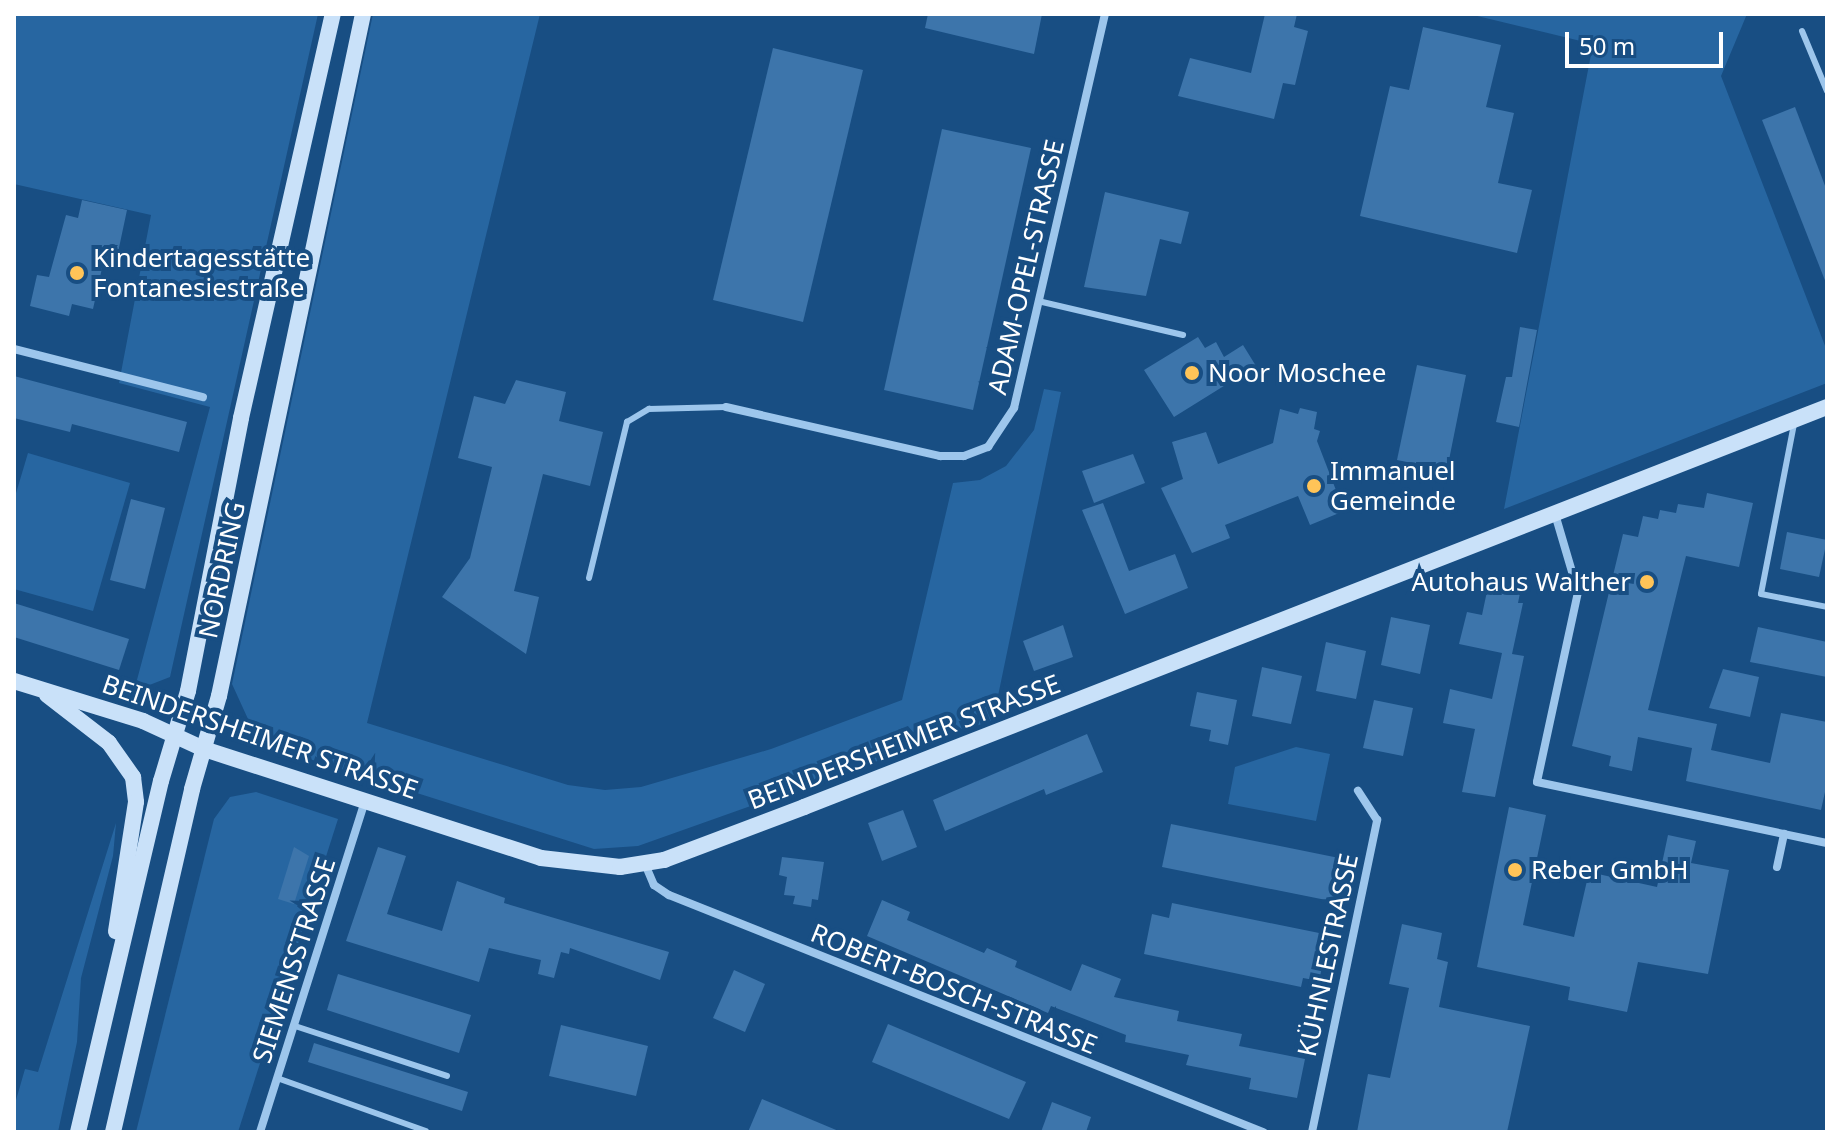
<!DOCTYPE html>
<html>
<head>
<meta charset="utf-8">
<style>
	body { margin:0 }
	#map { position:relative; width:1841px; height:1146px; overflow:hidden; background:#184e83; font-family:"Noto Sans",sans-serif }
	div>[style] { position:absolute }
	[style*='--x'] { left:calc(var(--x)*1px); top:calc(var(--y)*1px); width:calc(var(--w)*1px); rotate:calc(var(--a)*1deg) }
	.green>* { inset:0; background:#2766a1 }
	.building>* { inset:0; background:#3d75ab }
	.lane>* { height:6px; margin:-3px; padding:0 3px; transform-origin:3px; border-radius:3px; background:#9dc6ec }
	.street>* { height:8px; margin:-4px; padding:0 4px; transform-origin:4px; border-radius:4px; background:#9dc6ec }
	.secondary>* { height:16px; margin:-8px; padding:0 8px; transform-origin:8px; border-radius:8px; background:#c9e1f9 }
	.dots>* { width:22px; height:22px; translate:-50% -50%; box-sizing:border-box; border:4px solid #184e83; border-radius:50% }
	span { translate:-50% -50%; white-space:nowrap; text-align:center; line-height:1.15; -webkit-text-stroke:8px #184e83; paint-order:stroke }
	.poi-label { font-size:26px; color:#fff }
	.left { translate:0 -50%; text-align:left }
	.right { translate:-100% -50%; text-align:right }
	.street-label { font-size:26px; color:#fff }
	.frame { position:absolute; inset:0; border:16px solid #fff; pointer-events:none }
	.scale { position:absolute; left:1565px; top:32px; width:158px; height:36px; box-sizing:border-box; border:4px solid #fff; border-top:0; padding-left:10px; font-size:24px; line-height:28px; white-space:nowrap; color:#fff; -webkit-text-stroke:6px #184e83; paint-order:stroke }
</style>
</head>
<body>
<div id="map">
	<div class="green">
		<div style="clip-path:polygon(14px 14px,318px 14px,170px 677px,134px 691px,210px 407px,119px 383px,151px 215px,14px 184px)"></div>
		<div style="clip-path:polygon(373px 14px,540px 14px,367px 723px,568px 785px,605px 790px,641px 787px,771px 749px,902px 700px,953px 483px,980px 480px,1006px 466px,1034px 430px,1044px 389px,1061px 392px,993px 720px,638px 846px,594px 849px,259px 743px,232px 684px)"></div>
		<div style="clip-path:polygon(1469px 14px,1747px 14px,1721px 76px,1827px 351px,1827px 383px,1504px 509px,1593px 44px)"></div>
		<div style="clip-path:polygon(28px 453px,130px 483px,93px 611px,14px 589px,14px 500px)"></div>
		<div style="clip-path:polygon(1296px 747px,1330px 754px,1316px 821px,1228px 804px,1235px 767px)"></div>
		<div style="clip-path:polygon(256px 792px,338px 819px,238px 1132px,136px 1132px,214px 819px,230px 797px)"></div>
		<div style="clip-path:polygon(116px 823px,113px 856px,81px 978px,77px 1042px,58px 1132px,14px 1132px,14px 1107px,25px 1069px,38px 1072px)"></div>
	</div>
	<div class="building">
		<div style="clip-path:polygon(928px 14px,1042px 14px,1034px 54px,925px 28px)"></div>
		<div style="clip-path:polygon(1265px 14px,1297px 14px,1294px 27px,1308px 31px,1295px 85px,1283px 83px,1274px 119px,1178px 96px,1190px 58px,1251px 73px)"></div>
		<div style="clip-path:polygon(1423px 27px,1501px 45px,1486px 107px,1514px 113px,1498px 183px,1532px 190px,1517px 253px,1360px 216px,1390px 86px,1409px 90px)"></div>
		<div style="clip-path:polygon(773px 48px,863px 70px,803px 322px,713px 300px)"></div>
		<div style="clip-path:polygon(1795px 107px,1827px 191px,1826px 283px,1762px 120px)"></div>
		<div style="clip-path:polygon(942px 129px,1031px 148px,973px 410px,884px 390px)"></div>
		<div style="clip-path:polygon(1105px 192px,1189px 212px,1181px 244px,1160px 239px,1146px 296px,1084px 287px)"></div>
		<div style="clip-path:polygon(82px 200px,127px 210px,116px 262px,104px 259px,93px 309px,72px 304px,69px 316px,30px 306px,37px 275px,49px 277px,66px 215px,78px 218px)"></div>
		<div style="clip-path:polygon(1520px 327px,1537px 330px,1519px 427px,1496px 422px,1506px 377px,1512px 377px)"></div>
		<div style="clip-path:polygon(1198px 337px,1205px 348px,1216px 342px,1224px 357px,1243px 345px,1256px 366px,1174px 417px,1144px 370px)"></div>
		<div style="clip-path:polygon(1417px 365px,1466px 375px,1447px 470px,1397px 460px)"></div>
		<div style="clip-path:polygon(14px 376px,187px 422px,179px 452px,72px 424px,70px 432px,14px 418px)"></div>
		<div style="clip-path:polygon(516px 380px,566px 392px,559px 421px,603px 432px,590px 486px,543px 474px,514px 591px,539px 597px,526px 654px,442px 597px,470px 558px,492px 467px,458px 458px,474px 396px,505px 404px)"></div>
		<div style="clip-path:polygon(1300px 408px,1317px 412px,1314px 429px,1320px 431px,1317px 441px,1344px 511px,1310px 525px,1298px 496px,1225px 525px,1230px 538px,1192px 553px,1161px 488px,1183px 479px,1172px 442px,1206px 432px,1218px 464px,1273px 443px,1280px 409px,1298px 414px)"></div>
		<div style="clip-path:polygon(1133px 454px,1145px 483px,1094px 503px,1082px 471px)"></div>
		<div style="clip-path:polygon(1707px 493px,1753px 503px,1739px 567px,1686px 556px,1648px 710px,1717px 724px,1711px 750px,1770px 763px,1781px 713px,1827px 722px,1827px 783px,1821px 810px,1686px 781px,1692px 748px,1638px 737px,1632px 771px,1609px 766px,1611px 756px,1572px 746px,1623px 534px,1638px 537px,1643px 516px,1658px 519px,1660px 510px,1676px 513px,1678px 504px,1704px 508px)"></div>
		<div style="clip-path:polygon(131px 499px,165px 508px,145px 589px,110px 580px)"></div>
		<div style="clip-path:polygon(1103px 503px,1129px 571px,1175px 554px,1188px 588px,1125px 614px,1082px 510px)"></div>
		<div style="clip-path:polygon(1787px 532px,1827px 540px,1819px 577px,1780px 569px)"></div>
		<div style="clip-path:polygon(1490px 577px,1522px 583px,1518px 603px,1523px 603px,1512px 654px,1524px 656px,1495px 797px,1462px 792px,1475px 729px,1443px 723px,1450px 689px,1492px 699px,1502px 653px,1459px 644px,1467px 612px,1482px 615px)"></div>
		<div style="clip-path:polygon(14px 603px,129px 639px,119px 670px,14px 637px)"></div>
		<div style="clip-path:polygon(1391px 617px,1430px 625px,1420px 674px,1381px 665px)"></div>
		<div style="clip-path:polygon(1063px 625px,1073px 657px,1034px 671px,1023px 641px)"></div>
		<div style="clip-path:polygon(1758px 627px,1827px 642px,1827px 677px,1750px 662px)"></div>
		<div style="clip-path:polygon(1326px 642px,1366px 651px,1356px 699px,1316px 691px)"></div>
		<div style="clip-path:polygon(1262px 667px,1302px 676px,1291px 724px,1252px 716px)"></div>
		<div style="clip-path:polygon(1723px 669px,1759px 677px,1750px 717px,1709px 708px)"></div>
		<div style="clip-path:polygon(1197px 692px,1237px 700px,1228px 745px,1209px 741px,1211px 730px,1190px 726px)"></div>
		<div style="clip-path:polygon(1374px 700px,1413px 708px,1403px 756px,1363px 748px)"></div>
		<div style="clip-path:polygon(1087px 734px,1103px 772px,1046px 795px,1044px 789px,945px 831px,933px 800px)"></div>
		<div style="clip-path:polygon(1509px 807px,1546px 815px,1523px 925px,1574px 937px,1589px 872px,1657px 887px,1668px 835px,1696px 841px,1691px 863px,1729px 870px,1708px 974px,1638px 962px,1627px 1012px,1568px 1000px,1570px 987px,1477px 967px)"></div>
		<div style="clip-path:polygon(903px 810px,917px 847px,882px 861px,868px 823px)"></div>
		<div style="clip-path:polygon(1171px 824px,1344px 859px,1336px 902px,1162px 867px)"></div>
		<div style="clip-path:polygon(294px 847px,309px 856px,294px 904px,278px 899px)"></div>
		<div style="clip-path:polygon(378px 847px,406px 856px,387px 914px,442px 931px,457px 881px,505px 898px,504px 903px,669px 952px,660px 980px,570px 948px,569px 954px,561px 952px,554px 978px,538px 974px,541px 960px,489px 948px,479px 982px,346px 941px)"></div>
		<div style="clip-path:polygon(782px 857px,824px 862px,818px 900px,812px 899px,811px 907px,793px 904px,795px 896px,784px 895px,787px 877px,779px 875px)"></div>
		<div style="clip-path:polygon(882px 900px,910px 912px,907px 920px,984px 953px,987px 948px,1017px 961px,1015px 967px,1071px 991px,1082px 964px,1121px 979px,1114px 997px,1179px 1011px,1177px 1021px,1242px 1034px,1239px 1046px,1305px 1059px,1297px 1098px,1249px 1089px,1251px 1078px,1186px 1065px,1189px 1055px,1125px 1042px,1126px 1035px,1051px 1006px,1048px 1013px,867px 936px)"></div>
		<div style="clip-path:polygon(1172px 903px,1329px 935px,1319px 981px,1303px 978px,1301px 987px,1144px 954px,1152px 914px,1169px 918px)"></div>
		<div style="clip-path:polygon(1402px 924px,1442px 933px,1437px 959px,1448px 962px,1439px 1007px,1530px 1026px,1507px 1132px,1357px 1132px,1368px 1074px,1390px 1078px,1409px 988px,1389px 984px)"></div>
		<div style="clip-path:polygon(734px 970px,765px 984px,745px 1032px,713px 1018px)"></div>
		<div style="clip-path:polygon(338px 974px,471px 1015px,459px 1053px,327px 1010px)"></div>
		<div style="clip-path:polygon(888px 1024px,1026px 1082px,1009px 1119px,872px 1062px)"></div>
		<div style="clip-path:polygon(561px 1025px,648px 1046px,636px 1096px,549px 1076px)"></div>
		<div style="clip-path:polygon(314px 1043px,468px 1092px,462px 1111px,308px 1062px)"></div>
		<div style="clip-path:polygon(762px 1099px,841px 1132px,748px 1132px)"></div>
		<div style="clip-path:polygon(1052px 1102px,1091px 1117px,1086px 1132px,1041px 1132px)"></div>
	</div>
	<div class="lane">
		<div style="--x:1802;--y:31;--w:65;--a:67.4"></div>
		<div style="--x:1038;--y:301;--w:149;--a:13.2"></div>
		<div style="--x:1794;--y:424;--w:173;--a:101"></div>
		<div style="--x:1761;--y:594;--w:67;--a:11.1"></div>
		<div style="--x:589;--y:578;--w:161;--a:-76.3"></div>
		<div style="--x:627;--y:422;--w:26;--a:-31"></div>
		<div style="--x:649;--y:409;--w:77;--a:-1.5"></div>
		<div style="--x:295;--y:1026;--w:160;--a:18.2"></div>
		<div style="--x:277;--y:1078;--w:158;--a:19.6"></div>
	</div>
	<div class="street">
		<div style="--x:14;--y:349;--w:195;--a:14.3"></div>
		<div style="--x:726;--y:407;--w:220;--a:12.9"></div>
		<div style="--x:940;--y:456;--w:24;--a:0"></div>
		<div style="--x:964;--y:456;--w:26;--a:-21"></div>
		<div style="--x:988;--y:447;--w:47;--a:-56.3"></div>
		<div style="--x:1014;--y:408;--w:404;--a:-77"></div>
		<div style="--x:1555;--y:514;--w:81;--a:73.6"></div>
		<div style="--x:1578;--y:592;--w:194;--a:102.2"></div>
		<div style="--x:1537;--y:782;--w:296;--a:11.9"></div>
		<div style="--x:645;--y:864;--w:23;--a:67"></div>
		<div style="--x:654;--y:885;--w:18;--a:34"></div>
		<div style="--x:669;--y:895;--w:640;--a:21.75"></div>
		<div style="--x:1777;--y:867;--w:34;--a:-78"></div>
		<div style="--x:260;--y:1132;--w:348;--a:-72.4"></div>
		<div style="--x:1312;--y:1132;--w:319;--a:-78.2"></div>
		<div style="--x:1377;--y:820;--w:35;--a:-123"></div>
	</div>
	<div class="secondary">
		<div style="--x:14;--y:681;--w:135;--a:17.2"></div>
		<div style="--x:143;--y:721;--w:67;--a:24.7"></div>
		<div style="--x:204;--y:749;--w:354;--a:17.9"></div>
		<div style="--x:541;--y:858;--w:80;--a:6.5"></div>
		<div style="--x:620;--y:867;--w:45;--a:-9"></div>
		<div style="--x:664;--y:860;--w:150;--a:-20.7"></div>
		<div style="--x:804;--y:807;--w:1098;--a:-21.36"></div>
		<div style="--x:47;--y:695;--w:78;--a:37.7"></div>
		<div style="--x:109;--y:743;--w:42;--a:54.8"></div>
		<div style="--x:133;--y:777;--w:25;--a:83"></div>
		<div style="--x:136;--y:802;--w:131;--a:98.8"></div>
		<div style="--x:78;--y:1132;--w:361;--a:-76.7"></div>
		<div style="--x:161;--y:781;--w:94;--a:-73.3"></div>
		<div style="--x:188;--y:691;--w:278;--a:-79"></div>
		<div style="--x:241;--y:418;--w:414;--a:-77.2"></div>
		<div style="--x:113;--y:1132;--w:352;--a:-77"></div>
		<div style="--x:192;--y:789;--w:97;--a:-73.8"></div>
		<div style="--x:219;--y:696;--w:697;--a:-78.08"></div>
	</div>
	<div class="dots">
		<div style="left:77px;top:273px;background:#ffc458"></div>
		<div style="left:1192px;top:373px;background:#ffc458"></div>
		<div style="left:1314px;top:486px;background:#ffc458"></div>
		<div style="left:1647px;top:582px;background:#ffc458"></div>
		<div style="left:1515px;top:870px;background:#ffc458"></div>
	</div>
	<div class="poi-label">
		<span class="left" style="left:93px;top:273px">Kindertagesstätte<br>Fontanesiestraße</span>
		<span class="left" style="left:1208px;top:373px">Noor Moschee</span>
		<span class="left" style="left:1330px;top:486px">Immanuel<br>Gemeinde</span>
		<span class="right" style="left:1631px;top:582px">Autohaus Walther</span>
		<span class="left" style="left:1531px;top:870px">Reber GmbH</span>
	</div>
	<div class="street-label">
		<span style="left:1026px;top:267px;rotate:-77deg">ADAM-OPEL-STRASSE</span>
		<span style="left:222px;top:570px;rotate:-78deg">NORDRING</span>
		<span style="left:260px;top:737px;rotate:19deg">BEINDERSHEIMER STRASSE</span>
		<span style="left:904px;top:742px;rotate:-21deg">BEINDERSHEIMER STRASSE</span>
		<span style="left:1328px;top:955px;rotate:-78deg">KÜHNLESTRASSE</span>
		<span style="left:294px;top:960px;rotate:-72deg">SIEMENSSTRASSE</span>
		<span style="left:954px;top:989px;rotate:22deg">ROBERT-BOSCH-STRASSE</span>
	</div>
	<div class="frame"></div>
	<div class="scale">50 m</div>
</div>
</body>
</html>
